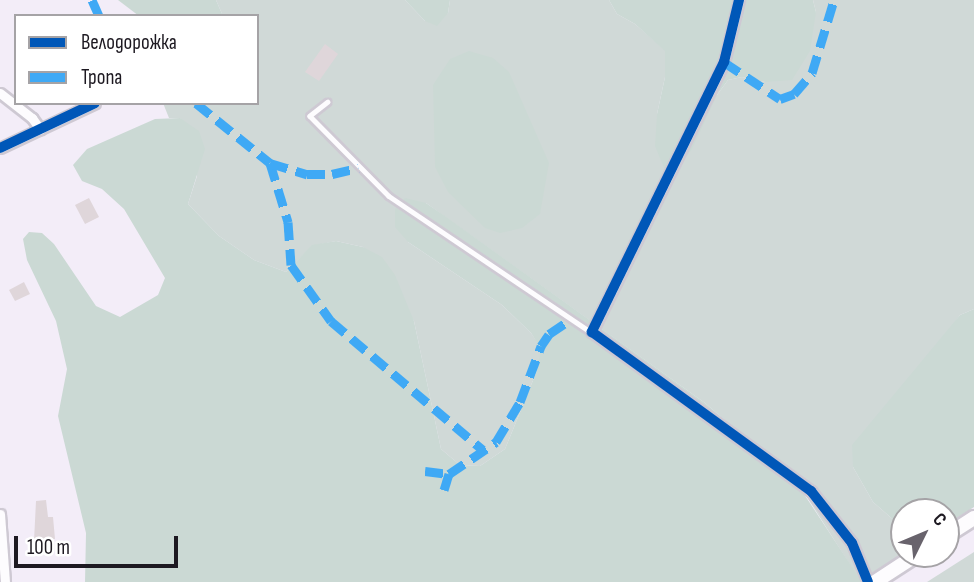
<!DOCTYPE html>
<html>
<head>
<meta charset="utf-8">
<style>
	body { margin:0 }
	#map { position:relative; width:974px; height:582px; overflow:hidden; background:#f3edf8; font-family:"Sofia Sans Condensed",sans-serif }
	div>[style] { position:absolute }
	[style*='--x'] { left:calc(var(--x)*1px); top:calc(var(--y)*1px); width:calc(var(--w)*1px); rotate:calc(var(--a)*1deg) }
	.green>* { inset:0; background:#d0d9d7 }
	.forest>* { inset:0; background:#cbd9d4 }
	.building>* { inset:0; background:#dfd6da }
	.roads { filter:drop-shadow(2px 0 #cec9d3) drop-shadow(-2px 0 #cec9d3) drop-shadow(0 2px #cec9d3) drop-shadow(0 -2px #cec9d3) }
	.lane>* { height:4.5px; margin:-2.25px; padding:0 2.25px; transform-origin:2.25px; border-radius:2.25px; background:#fdfcfe }
	.street>* { height:9px; margin:-4.5px; padding:0 4.5px; transform-origin:4.5px; border-radius:4.5px; background:#fdfcfe }
	.primary>* { height:14px; margin:-7px; padding:0 7px; transform-origin:7px; border-radius:7px; background:#fdfcfe }
	.quiet>* { height:9px; margin-top:-4.5px; transform-origin:0; background:repeating-linear-gradient(90deg,#3fa9f5 0 18px,transparent 0 27px) }
	.cycleway>* { height:10px; margin:-5px; padding:0 5px; transform-origin:5px; border-radius:5px; background:#0057b8 }
	span { translate:-50% -50%; white-space:nowrap; text-align:center; line-height:1.15; -webkit-text-stroke:7px #fff; paint-order:stroke }
	.legend { position:absolute; left:14px; top:14px; width:245px; height:91px; box-sizing:border-box; background:#fff; border:2px solid #a5a3a6; margin:0; padding:9px 12px; list-style:none; font-size:21px; color:#1d1921 }
	.legend li { display:flex; align-items:center; gap:14px; height:35px }
	.legend b { width:35px; border:2px solid #a5a3a6 }
	.north { position:absolute; left:890px; top:498px; width:70px; height:70px; box-sizing:border-box; background:#fff; border:2px solid #a5a3a6; border-radius:50%; rotate:47deg; font-size:19px; font-weight:700; line-height:28px; text-align:center; color:#1d1921 }
	.north::after { content:''; display:block; margin:auto; width:24px; height:32px; background:#68636c; clip-path:polygon(50% 0,100% 100%,50% 72%,0 100%) }
	.scale { position:absolute; left:14px; top:536px; width:164px; height:32px; box-sizing:border-box; border:4px solid #1d1921; border-top:0; padding-left:9px; font-size:21px; line-height:24px; white-space:nowrap; color:#1d1921; -webkit-text-stroke:5px #fff; paint-order:stroke }
</style>
</head>
<body>
<div id="map">
	<div class="green">
		<div style="clip-path:polygon(216px 0,405px 0,425px 21px,448px 13px,450px 0,609px 0,617px 14px,635px 24px,665px 50px,665px 77px,657px 114px,717px 95px,728px 80px,742px 77px,765px 82px,816px 12px,813px 0,974px 0,974px 309px,960px 315px,853px 467px,873px 502px,904px 529px,905px 554px,861px 582px,805px 494px,785px 479px,755px 446px,705px 403px,426px 203px,408px 242px,502px 305px,531px 333px,542px 349px,536px 373px,505px 449px,480px 466px,460px 465px,441px 449px,414px 321px,363px 247px,336px 241px,312px 246px,286px 272px,254px 260px,219px 236px,188px 204px,197px 176px,180px 118px,169px 118px,163px 103px,257px 103px,257px 16px,223px 16px)"></div>
		<div style="clip-path:polygon(974px 552px,974px 582px,927px 582px)"></div>
	</div>
	<div class="forest">
		<div style="clip-path:polygon(118px 0,216px 0,223px 16px,139px 16px)"></div>
		<div style="clip-path:polygon(405px 0,450px 0,448px 13px,437px 26px,425px 21px)"></div>
		<div style="clip-path:polygon(609px 0,813px 0,816px 12px,810px 51px,792px 80px,765px 82px,742px 77px,728px 80px,717px 95px,692px 149px,677px 169px,664px 168px,655px 146px,657px 114px,665px 77px,665px 51px,635px 24px,617px 14px)"></div>
		<div style="clip-path:polygon(469px 51px,493px 58px,509px 72px,549px 163px,540px 214px,522px 228px,500px 233px,485px 228px,448px 192px,435px 167px,433px 85px,450px 59px)"></div>
		<div style="clip-path:polygon(180px 118px,199px 131px,205px 149px,188px 204px,219px 236px,254px 260px,286px 272px,312px 245px,336px 241px,363px 247px,382px 257px,395px 275px,414px 321px,441px 449px,460px 465px,480px 466px,505px 449px,536px 373px,541px 349px,531px 333px,502px 305px,408px 242px,395px 227px,395px 209px,405px 198px,426px 203px,445px 216px,705px 403px,755px 446px,785px 479px,804px 494px,862px 582px,85px 582px,86px 533px,58px 416px,67px 369px,56px 321px,27px 260px,23px 239px,29px 232px,42px 233px,54px 244px,96px 306px,120px 317px,158px 295px,165px 278px,124px 209px,102px 189px,82px 181px,73px 165px,87px 149px,155px 119px)"></div>
		<div style="clip-path:polygon(974px 309px,974px 507px,946px 525px,946px 512px,904px 512px,904px 529px,873px 502px,853px 467px,852px 445px,960px 315px)"></div>
	</div>
	<div class="building">
		<div style="clip-path:polygon(325px 44px,338px 54px,319px 81px,305px 72px)"></div>
		<div style="clip-path:polygon(89px 198px,99px 217px,85px 224px,75px 205px)"></div>
		<div style="clip-path:polygon(24px 282px,30px 294px,15px 301px,9px 290px)"></div>
		<div style="clip-path:polygon(46px 500px,48px 517px,53px 517px,55px 539px,34px 541px,36px 501px)"></div>
	</div>
	<div class="roads">
		<div class="lane">
			<div style="--x:328;--y:102;--w:23;--a:142"></div>
			<div style="--x:310;--y:116;--w:112;--a:45.4"></div>
			<div style="--x:389;--y:196;--w:244;--a:34"></div>
		</div>
		<div class="street">
			<div style="--x:739;--y:0;--w:64;--a:103.6"></div>
			<div style="--x:724;--y:62;--w:301;--a:116.1"></div>
			<div style="--x:592;--y:332;--w:271;--a:36"></div>
			<div style="--x:811;--y:491;--w:66;--a:51.7"></div>
			<div style="--x:852;--y:543;--w:42;--a:67.7"></div>
			<div style="--x:0;--y:93;--w:41;--a:38"></div>
			<div style="--x:32;--y:118;--w:14;--a:54"></div>
			<div style="--x:0;--y:148;--w:105;--a:-25.3"></div>
			<div style="--x:0;--y:514;--w:68;--a:85.8"></div>
		</div>
		<div class="primary">
			<div style="--x:946;--y:536;--w:33;--a:-33"></div>
			<div style="--x:875;--y:582;--w:51;--a:-33.1"></div>
		</div>
	</div>
	<div class="quiet">
		<div style="--x:92;--y:0;--w:17;--a:66"></div>
		<div style="--x:724;--y:62;--w:67;--a:33.5"></div>
		<div style="--x:780;--y:99;--w:15;--a:-20"></div>
		<div style="--x:794;--y:94;--w:28;--a:-49"></div>
		<div style="--x:812;--y:73;--w:76;--a:-73.2"></div>
		<div style="--x:196;--y:103;--w:95;--a:39"></div>
		<div style="--x:270;--y:163;--w:62;--a:73"></div>
		<div style="--x:288;--y:222;--w:43;--a:86"></div>
		<div style="--x:291;--y:265;--w:69;--a:54.5"></div>
		<div style="--x:331;--y:321;--w:199;--a:40.3"></div>
		<div style="--x:270;--y:163;--w:39;--a:17"></div>
		<div style="--x:307;--y:174;--w:25;--a:0"></div>
		<div style="--x:332;--y:174;--w:27;--a:-13"></div>
		<div style="--x:425;--y:471;--w:24;--a:7"></div>
		<div style="--x:444;--y:490;--w:17;--a:-73"></div>
		<div style="--x:449;--y:474;--w:57;--a:-34.2"></div>
		<div style="--x:496;--y:442;--w:47;--a:-59"></div>
		<div style="--x:520;--y:402;--w:60;--a:-69.4"></div>
		<div style="--x:541;--y:346;--w:14;--a:-56"></div>
		<div style="--x:549;--y:334;--w:25;--a:-34"></div>
	</div>
	<div class="cycleway">
		<div style="--x:739;--y:0;--w:64;--a:103.6"></div>
		<div style="--x:724;--y:62;--w:301;--a:116.1"></div>
		<div style="--x:592;--y:332;--w:271;--a:36"></div>
		<div style="--x:811;--y:491;--w:66;--a:51.7"></div>
		<div style="--x:852;--y:543;--w:42;--a:67.7"></div>
		<div style="--x:0;--y:148;--w:105;--a:-25.3"></div>
	</div>
	<ul class="legend">
	<li><b style="height:9px;background:#0057b8"></b>Велодорожка</li>
	<li><b style="height:9px;background:#3fa9f5"></b>Тропа</li>
	</ul>
	<div class="north">С</div>
	<div class="scale">100 m</div>
</div>
</body>
</html>
